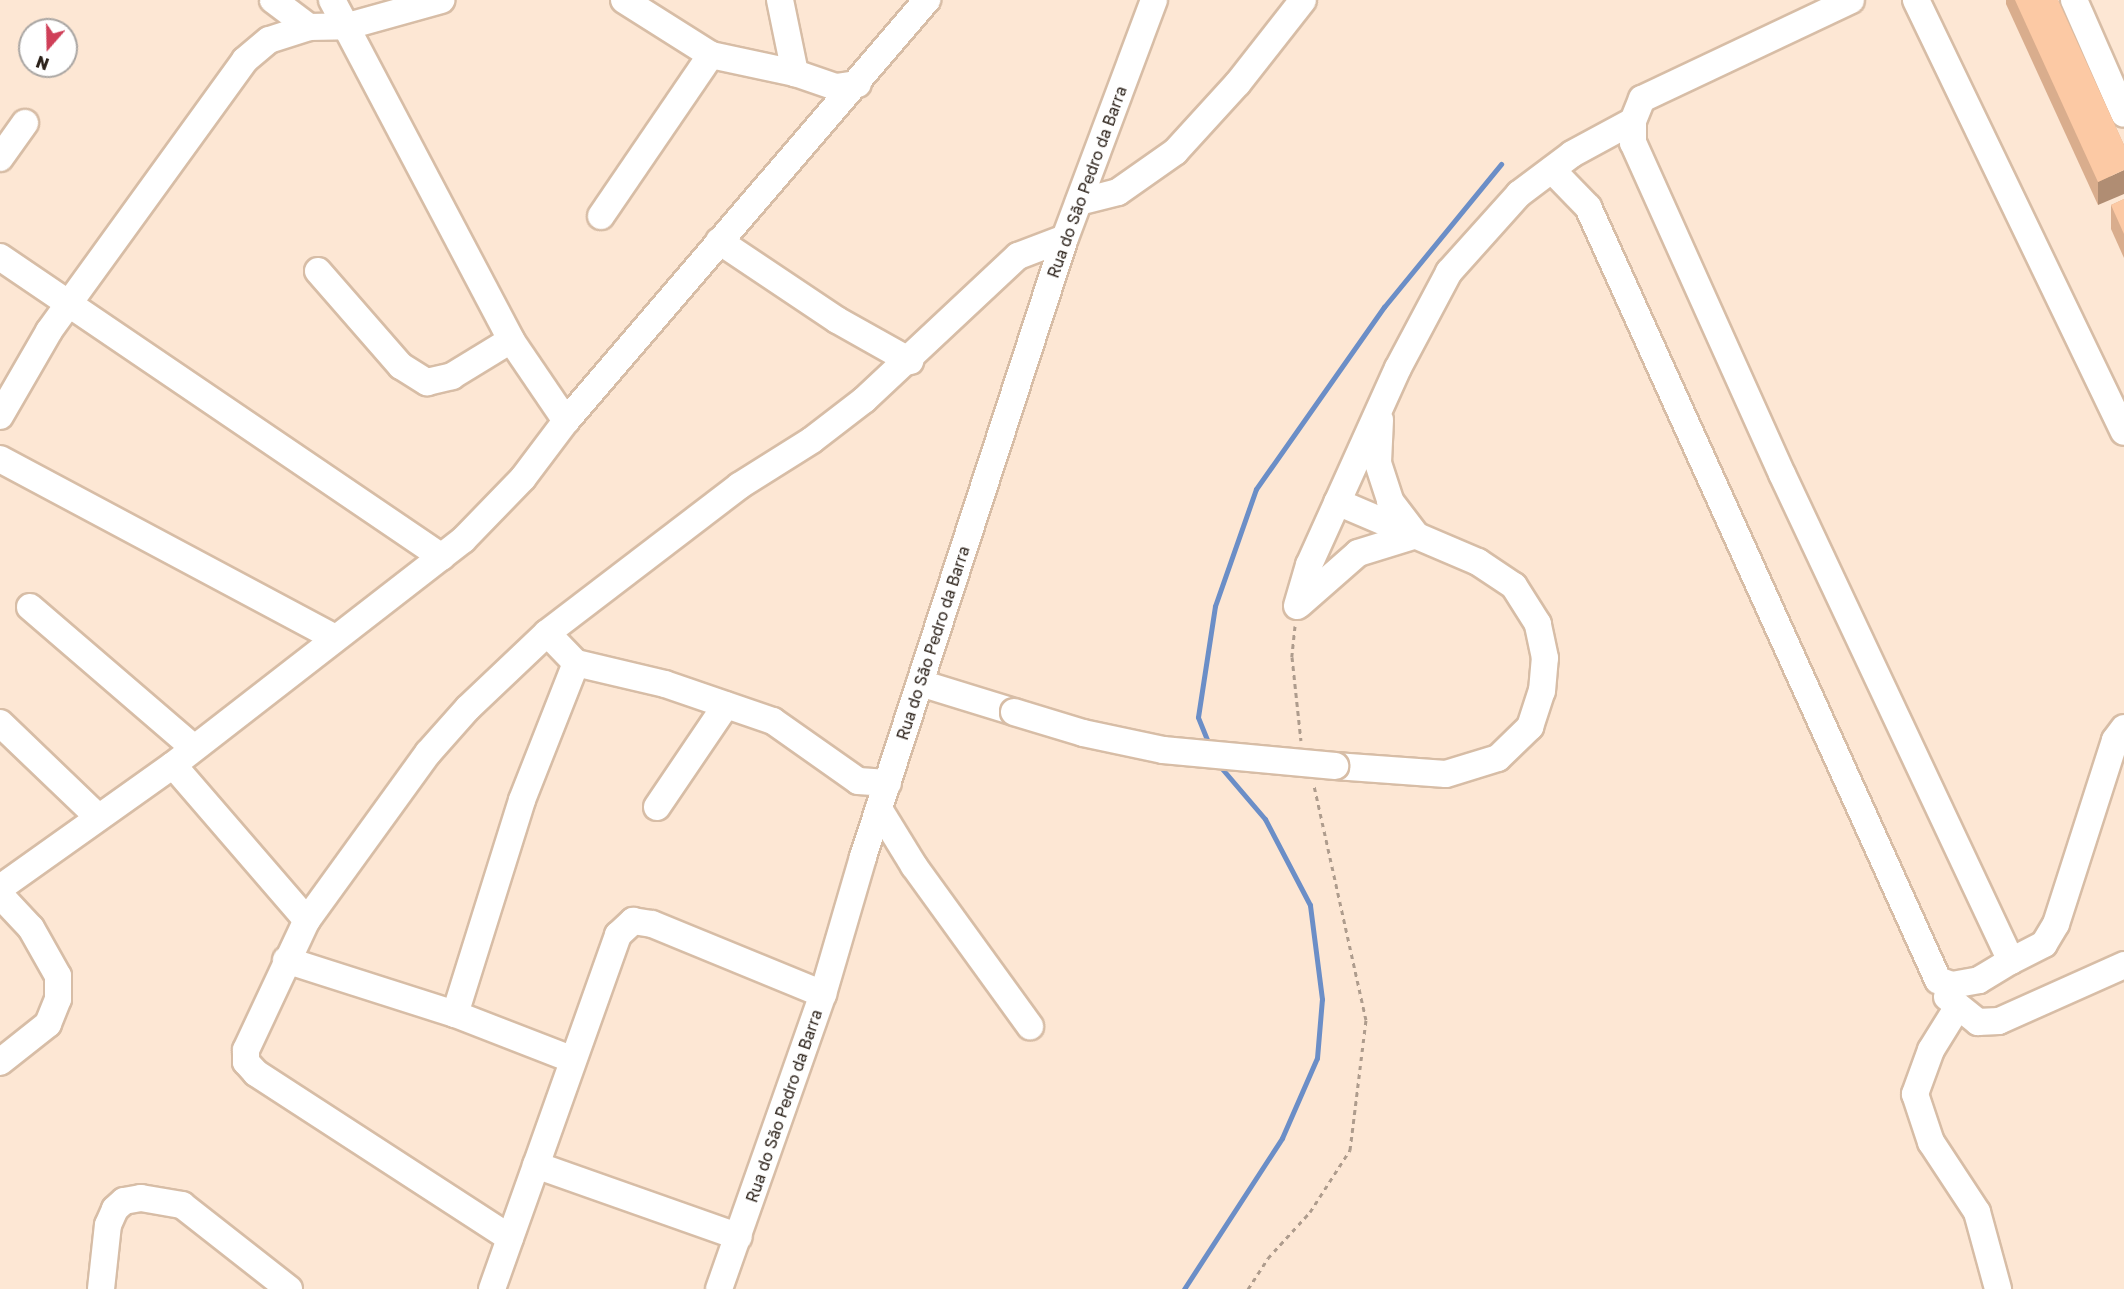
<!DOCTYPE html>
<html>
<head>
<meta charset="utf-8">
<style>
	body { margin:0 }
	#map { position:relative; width:2124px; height:1289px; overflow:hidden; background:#fde7d4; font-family:"Golos Text",sans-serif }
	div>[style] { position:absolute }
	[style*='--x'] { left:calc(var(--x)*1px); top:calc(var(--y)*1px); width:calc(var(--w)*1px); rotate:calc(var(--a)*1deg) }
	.stream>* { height:5px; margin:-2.5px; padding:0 2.5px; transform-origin:2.5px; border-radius:2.5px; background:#6b8ec7 }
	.path>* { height:3px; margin-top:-1.5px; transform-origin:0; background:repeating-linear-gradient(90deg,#ae9c8d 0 4.5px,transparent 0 9px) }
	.roads { filter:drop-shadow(2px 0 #d7bda6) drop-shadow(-2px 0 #d7bda6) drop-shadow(0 2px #d7bda6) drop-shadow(0 -2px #d7bda6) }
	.minor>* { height:26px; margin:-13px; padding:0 13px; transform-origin:13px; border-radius:13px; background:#fff }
	.bridges { filter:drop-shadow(2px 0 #d7bda6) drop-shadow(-2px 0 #d7bda6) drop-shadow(0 2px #d7bda6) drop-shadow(0 -2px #d7bda6) }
	.minor-bridge>* { height:26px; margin:-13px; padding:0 13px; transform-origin:13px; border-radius:13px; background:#fff }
	.wall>* { inset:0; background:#d9ad8d }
	.shaded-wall>* { inset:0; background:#b08d73 }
	.building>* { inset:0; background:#fcc9a4 }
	span { translate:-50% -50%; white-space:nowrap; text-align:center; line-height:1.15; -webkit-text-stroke:6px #fff; paint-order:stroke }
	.street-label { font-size:16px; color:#2b2119 }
	.north { position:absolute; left:18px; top:18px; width:60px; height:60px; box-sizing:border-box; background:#fff; border:2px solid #aaa6a3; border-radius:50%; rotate:200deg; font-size:16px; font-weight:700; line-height:24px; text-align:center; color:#2b2119 }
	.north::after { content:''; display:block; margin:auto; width:21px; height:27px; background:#cf3f58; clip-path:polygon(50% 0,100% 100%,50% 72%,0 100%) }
</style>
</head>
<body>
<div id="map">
	<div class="stream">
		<div style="--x:1210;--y:747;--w:32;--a:-112"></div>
		<div style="--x:1198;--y:717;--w:112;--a:-81.3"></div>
		<div style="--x:1215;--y:606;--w:124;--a:-70.7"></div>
		<div style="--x:1256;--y:489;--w:223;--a:-54.9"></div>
		<div style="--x:1384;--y:307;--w:185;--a:-50.7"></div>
		<div style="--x:1184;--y:1289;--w:180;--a:-57"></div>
		<div style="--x:1282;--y:1138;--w:87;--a:-66.4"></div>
		<div style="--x:1317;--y:1058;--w:59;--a:-85.2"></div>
		<div style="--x:1322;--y:999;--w:95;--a:-97.3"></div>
		<div style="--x:1310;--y:905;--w:97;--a:-117.6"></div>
		<div style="--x:1265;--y:819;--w:72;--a:-130.5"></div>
	</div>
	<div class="path">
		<div style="--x:1295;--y:626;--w:31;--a:96"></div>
		<div style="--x:1292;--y:657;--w:84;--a:83.9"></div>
		<div style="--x:1248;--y:1289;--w:37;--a:-57"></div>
		<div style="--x:1268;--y:1258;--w:62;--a:-47.6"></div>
		<div style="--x:1310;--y:1212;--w:74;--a:-57.2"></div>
		<div style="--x:1350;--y:1150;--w:131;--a:-83"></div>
		<div style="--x:1366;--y:1020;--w:241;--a:-102.5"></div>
	</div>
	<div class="roads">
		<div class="minor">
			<div style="--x:273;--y:0;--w:45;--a:36.9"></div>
			<div style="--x:332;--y:0;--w:384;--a:62.2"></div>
			<div style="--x:511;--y:340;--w:98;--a:55.8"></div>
			<div style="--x:624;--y:0;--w:103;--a:32.3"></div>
			<div style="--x:711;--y:55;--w:86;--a:12.1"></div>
			<div style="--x:795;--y:73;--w:43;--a:18.9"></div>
			<div style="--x:836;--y:87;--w:22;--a:-8"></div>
			<div style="--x:780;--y:0;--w:75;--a:78.4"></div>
			<div style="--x:1916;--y:0;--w:479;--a:64.3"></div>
			<div style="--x:2074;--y:0;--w:124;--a:66.3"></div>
			<div style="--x:0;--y:158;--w:43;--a:-54.5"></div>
			<div style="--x:1552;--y:170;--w:52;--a:45.8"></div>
			<div style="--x:1588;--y:207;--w:849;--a:65.64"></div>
			<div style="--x:1938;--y:980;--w:15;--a:20"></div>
			<div style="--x:1952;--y:985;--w:27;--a:-10"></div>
			<div style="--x:1979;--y:980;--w:37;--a:-31"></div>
			<div style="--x:2011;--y:961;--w:538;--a:-115.18"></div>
			<div style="--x:1782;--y:474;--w:363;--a:-114.2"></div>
			<div style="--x:1633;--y:143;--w:22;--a:-90"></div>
			<div style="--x:1633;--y:121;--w:24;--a:-68"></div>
			<div style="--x:1642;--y:99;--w:231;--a:-25.3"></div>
			<div style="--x:1079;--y:202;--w:40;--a:-14.4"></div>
			<div style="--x:1118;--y:192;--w:70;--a:-35.1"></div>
			<div style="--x:1175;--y:152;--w:93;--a:-47.6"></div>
			<div style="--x:1238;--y:83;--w:105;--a:-51.9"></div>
			<div style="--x:601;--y:216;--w:195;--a:-55.7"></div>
			<div style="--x:719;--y:241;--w:142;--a:33.8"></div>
			<div style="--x:837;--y:320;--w:84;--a:29.3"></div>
			<div style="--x:0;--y:257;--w:534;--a:34.17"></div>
			<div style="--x:318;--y:271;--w:126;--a:48.9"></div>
			<div style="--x:401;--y:366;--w:31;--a:32"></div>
			<div style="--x:427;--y:382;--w:26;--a:-13"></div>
			<div style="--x:452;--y:376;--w:69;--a:-31.4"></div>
			<div style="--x:0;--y:416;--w:98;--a:-60"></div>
			<div style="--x:49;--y:331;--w:334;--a:-54.1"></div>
			<div style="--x:245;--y:60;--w:31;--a:-40"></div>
			<div style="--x:269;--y:40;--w:42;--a:-18"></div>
			<div style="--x:309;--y:27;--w:39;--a:-1"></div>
			<div style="--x:348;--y:26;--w:97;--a:-15.6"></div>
			<div style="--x:1380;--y:420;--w:43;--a:92.7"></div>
			<div style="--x:1378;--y:463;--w:40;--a:72"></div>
			<div style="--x:1390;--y:501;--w:43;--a:52.6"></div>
			<div style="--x:0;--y:459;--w:380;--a:28.1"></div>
			<div style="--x:1300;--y:604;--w:77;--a:-41.3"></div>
			<div style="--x:1358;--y:553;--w:61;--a:-17.2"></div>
			<div style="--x:1297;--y:606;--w:43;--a:-73.7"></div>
			<div style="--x:1309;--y:565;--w:216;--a:-65.7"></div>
			<div style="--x:1398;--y:368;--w:109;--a:-62"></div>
			<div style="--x:1449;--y:272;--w:105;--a:-48.1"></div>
			<div style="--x:1519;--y:194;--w:66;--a:-37"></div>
			<div style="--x:1572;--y:154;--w:69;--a:-28.4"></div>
			<div style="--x:30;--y:607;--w:216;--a:40.7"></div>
			<div style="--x:547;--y:633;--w:42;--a:46"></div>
			<div style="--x:576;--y:663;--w:91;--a:13.3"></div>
			<div style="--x:665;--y:684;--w:114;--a:18.9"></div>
			<div style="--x:773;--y:721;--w:104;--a:35.2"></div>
			<div style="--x:858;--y:781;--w:30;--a:4"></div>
			<div style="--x:920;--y:683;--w:98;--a:17.1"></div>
			<div style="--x:0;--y:723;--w:136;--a:43.8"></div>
			<div style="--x:173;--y:765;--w:205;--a:49.2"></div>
			<div style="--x:1335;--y:766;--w:111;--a:4.1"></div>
			<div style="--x:1446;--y:774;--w:54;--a:-17.1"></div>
			<div style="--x:1498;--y:758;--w:45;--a:-44.1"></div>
			<div style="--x:1530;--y:727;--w:38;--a:-72"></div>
			<div style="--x:1542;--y:691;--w:33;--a:-85"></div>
			<div style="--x:1545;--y:658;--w:35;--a:-102"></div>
			<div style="--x:1538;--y:624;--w:45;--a:-122.3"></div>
			<div style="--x:1514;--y:586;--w:43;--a:-146.3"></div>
			<div style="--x:1478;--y:562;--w:153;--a:-156.9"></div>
			<div style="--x:657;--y:807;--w:123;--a:-55.9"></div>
			<div style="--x:879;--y:809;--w:67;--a:58.4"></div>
			<div style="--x:914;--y:866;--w:198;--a:54.1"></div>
			<div style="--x:0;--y:888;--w:212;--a:-35.4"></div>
			<div style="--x:173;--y:765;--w:367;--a:-37.8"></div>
			<div style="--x:463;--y:540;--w:86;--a:-45.9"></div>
			<div style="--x:523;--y:478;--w:71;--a:-53"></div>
			<div style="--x:566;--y:421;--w:555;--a:-49.39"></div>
			<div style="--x:0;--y:895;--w:45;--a:46.8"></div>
			<div style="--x:31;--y:928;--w:55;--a:60.6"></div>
			<div style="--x:58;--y:976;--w:23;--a:90"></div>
			<div style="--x:58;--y:999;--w:27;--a:112"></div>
			<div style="--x:48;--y:1024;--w:61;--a:141.6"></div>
			<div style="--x:286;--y:960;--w:177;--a:17.7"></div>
			<div style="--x:455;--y:1014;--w:124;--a:21.2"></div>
			<div style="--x:2011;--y:961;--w:37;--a:-27"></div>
			<div style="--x:2044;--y:944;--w:23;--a:-59"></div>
			<div style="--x:2056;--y:924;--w:193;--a:-72.2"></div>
			<div style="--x:2115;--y:740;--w:15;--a:-53"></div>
			<div style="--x:1947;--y:997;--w:40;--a:39"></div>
			<div style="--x:1978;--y:1022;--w:21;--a:-3"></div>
			<div style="--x:1999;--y:1021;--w:137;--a:-24.1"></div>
			<div style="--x:1957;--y:1008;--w:49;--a:121.8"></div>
			<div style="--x:1931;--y:1050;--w:47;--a:110"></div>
			<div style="--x:1915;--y:1094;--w:51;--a:71.6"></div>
			<div style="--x:1931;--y:1142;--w:84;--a:56.7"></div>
			<div style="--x:1977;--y:1212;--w:80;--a:74.7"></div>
			<div style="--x:455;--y:1014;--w:224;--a:-72.6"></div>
			<div style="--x:522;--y:800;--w:147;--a:-68.5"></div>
			<div style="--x:536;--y:1165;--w:215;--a:19.5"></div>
			<div style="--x:510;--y:1238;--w:303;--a:-147"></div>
			<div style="--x:256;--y:1073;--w:15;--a:-132"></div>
			<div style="--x:246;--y:1062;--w:12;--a:-90"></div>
			<div style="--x:246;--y:1050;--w:144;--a:-64.9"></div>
			<div style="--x:307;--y:920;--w:206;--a:-54.1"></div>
			<div style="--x:428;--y:753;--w:60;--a:-48.4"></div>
			<div style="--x:468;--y:708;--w:109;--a:-43.5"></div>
			<div style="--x:547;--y:633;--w:242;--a:-37.4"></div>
			<div style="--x:739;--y:486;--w:86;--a:-32.2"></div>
			<div style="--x:812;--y:440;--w:66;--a:-37.6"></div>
			<div style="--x:864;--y:400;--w:211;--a:-43.1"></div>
			<div style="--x:1018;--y:256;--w:50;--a:-21"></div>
			<div style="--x:101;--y:1289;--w:64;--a:-83.8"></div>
			<div style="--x:108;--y:1225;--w:17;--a:-66"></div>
			<div style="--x:115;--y:1209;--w:12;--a:-42"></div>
			<div style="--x:124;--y:1201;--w:17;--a:-10"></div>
			<div style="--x:141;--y:1198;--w:42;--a:9.7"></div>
			<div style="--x:182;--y:1205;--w:136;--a:38.1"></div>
			<div style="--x:492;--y:1289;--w:376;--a:-70.4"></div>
			<div style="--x:618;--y:935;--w:21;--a:-43"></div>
			<div style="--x:633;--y:921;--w:19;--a:9"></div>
			<div style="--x:652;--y:924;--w:185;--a:22.3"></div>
			<div style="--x:719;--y:1289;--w:313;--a:-70.6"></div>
			<div style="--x:823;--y:994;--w:143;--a:-73.7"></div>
			<div style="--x:863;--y:857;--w:651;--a:-71.93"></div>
			<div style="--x:1065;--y:238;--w:254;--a:-69.5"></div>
		</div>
	</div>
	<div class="bridges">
		<div class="minor-bridge">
			<div style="--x:1014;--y:712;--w:72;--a:16.9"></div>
			<div style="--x:1083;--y:733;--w:82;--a:12"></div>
			<div style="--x:1163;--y:750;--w:173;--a:5.3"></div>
		</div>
	</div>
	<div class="wall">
		<div style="clip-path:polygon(2006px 0,2058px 0,2124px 145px,2098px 205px,2006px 4px)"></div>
		<div style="clip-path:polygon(2124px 199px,2124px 258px,2111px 229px,2111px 205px)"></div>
	</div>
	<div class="shaded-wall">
		<div style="clip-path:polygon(2124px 170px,2124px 194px,2098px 205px,2098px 182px)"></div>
	</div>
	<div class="building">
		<div style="clip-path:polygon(2015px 0,2058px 0,2124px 145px,2124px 170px,2098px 182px)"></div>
		<div style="clip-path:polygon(2124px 199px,2124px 234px,2111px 205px)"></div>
	</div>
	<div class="street-label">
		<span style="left:1087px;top:182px;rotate:-70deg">Rua do São Pedro da Barra</span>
		<span style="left:933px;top:643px;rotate:-72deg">Rua do São Pedro da Barra</span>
		<span style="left:784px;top:1106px;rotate:-71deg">Rua do São Pedro da Barra</span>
	</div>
	<div class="north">N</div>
</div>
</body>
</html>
